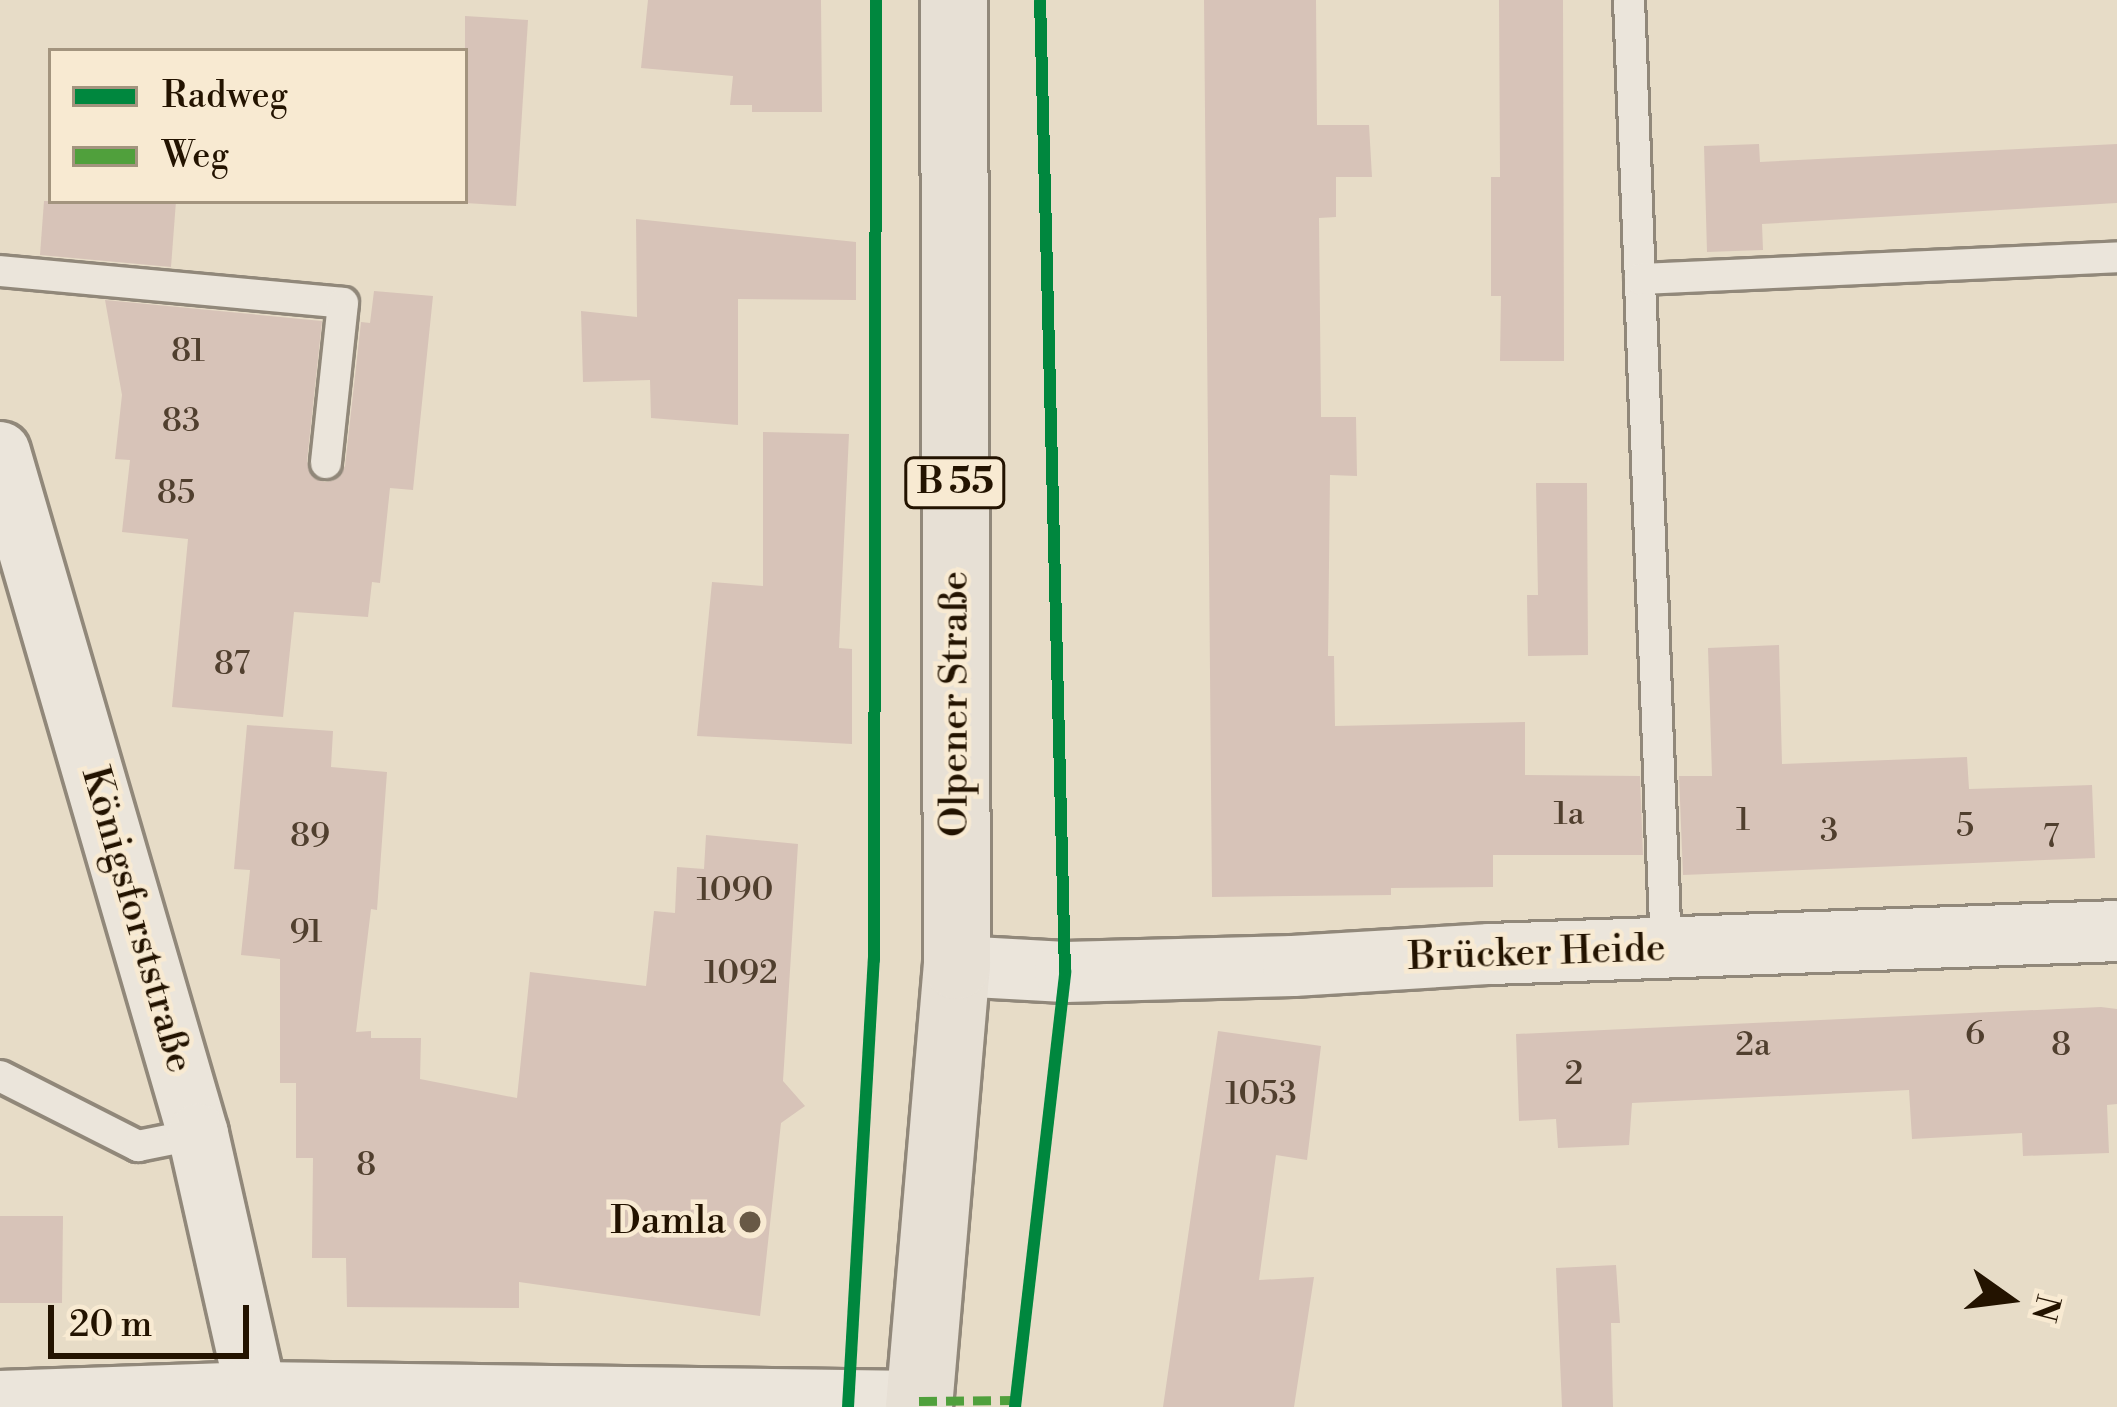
<!DOCTYPE html>
<html>
<head>
<meta charset="utf-8">
<style>
	body { margin:0 }
	#map { position:relative; width:2117px; height:1407px; overflow:hidden; background:#e7dcc7; font-family:"Libre Bodoni",serif }
	div>[style] { position:absolute }
	[style*='--x'] { left:calc(var(--x)*1px); top:calc(var(--y)*1px); width:calc(var(--w)*1px); rotate:calc(var(--a)*1deg) }
	.building>* { inset:0; background:#d7c3b8 }
	.roads { filter:drop-shadow(3px 0 #91887a) drop-shadow(-3px 0 #91887a) drop-shadow(0 3px #91887a) drop-shadow(0 -3px #91887a) }
	.service>* { height:30px; margin:-15px; padding:0 15px; transform-origin:15px; border-radius:15px; background:#ebe5db }
	.minor>* { height:60px; margin:-30px; padding:0 30px; transform-origin:30px; border-radius:30px; background:#ebe5db }
	.primary>* { height:66px; margin:-33px; padding:0 33px; transform-origin:33px; border-radius:33px; background:#e7e0d5 }
	.quiet>* { height:9px; margin-top:-4.5px; transform-origin:0; background:repeating-linear-gradient(90deg,#50a03c 0 18px,transparent 0 27px) }
	.cycleway>* { height:12px; margin:-6px; padding:0 6px; transform-origin:6px; border-radius:6px; background:#00873e }
	.dots>* { width:33px; height:33px; translate:-50% -50%; box-sizing:border-box; border:6px solid #f8ead2; border-radius:50% }
	span { translate:-50% -50%; white-space:nowrap; text-align:center; line-height:1.15; -webkit-text-stroke:9px #f8ead2; paint-order:stroke }
	.number-label { font-size:33px; color:#503f2e }
	.number-label span { -webkit-text-stroke-width:0 }
	.shield-label span { padding:3px 9px; background:#f8ead2; border:3px solid; border-radius:9px; -webkit-text-stroke-width:0 }
	.shield-label { font-size:36px; color:#231300; font-weight:700 }
	.street-label { font-size:39px; color:#231300 }
	.poi-label { font-size:39px; color:#231300 }
	.right { translate:-100% -50%; text-align:right }
	.legend { position:absolute; left:48px; top:48px; width:420px; height:156px; box-sizing:border-box; background:#f8ead2; border:3px solid #a3947e; margin:0; padding:15px 21px; list-style:none; font-size:36px; color:#231300 }
	.legend li { display:flex; align-items:center; gap:24px; height:60px }
	.legend b { width:60px; border:3px solid #a3947e }
	.north { position:absolute; left:1949px; top:1239px; width:120px; height:120px; -webkit-text-stroke:9px #f8ead2; paint-order:stroke; rotate:104deg; font-size:33px; font-weight:700; line-height:48px; text-align:center; color:#231300 }
	.north::after { content:''; display:block; margin:auto; width:42px; height:54px; background:#231300; clip-path:polygon(50% 0,100% 100%,50% 72%,0 100%) }
	.scale { position:absolute; left:48px; top:1305px; width:201px; height:54px; box-sizing:border-box; border:6px solid #231300; border-top:0; padding-left:15px; font-size:36px; line-height:42px; white-space:nowrap; color:#231300; -webkit-text-stroke:9px #f8ead2; paint-order:stroke }
</style>
</head>
<body>
<div id="map">
	<div class="building">
		<div style="clip-path:polygon(648px 0,821px 0,822px 112px,752px 112px,752px 105px,730px 105px,733px 76px,641px 68px)"></div>
		<div style="clip-path:polygon(1204px 0,1316px 0,1317px 125px,1369px 125px,1372px 177px,1336px 177px,1336px 217px,1319px 218px,1321px 417px,1356px 417px,1357px 476px,1330px 475px,1328px 656px,1334px 656px,1335px 726px,1525px 722px,1525px 775px,1640px 776px,1643px 855px,1493px 855px,1493px 887px,1391px 888px,1391px 895px,1212px 897px)"></div>
		<div style="clip-path:polygon(1499px 0,1563px 0,1564px 361px,1500px 361px,1501px 296px,1491px 296px,1491px 177px,1500px 177px)"></div>
		<div style="clip-path:polygon(465px 16px,528px 20px,516px 206px,465px 203px)"></div>
		<div style="clip-path:polygon(1759px 144px,1760px 162px,2117px 144px,2117px 203px,1762px 224px,1763px 250px,1707px 252px,1704px 146px)"></div>
		<div style="clip-path:polygon(44px 201px,176px 201px,171px 267px,40px 255px)"></div>
		<div style="clip-path:polygon(636px 219px,856px 242px,856px 300px,738px 299px,738px 425px,651px 418px,650px 380px,583px 382px,581px 311px,637px 317px)"></div>
		<div style="clip-path:polygon(374px 291px,433px 296px,413px 490px,390px 488px,380px 583px,372px 582px,368px 617px,294px 612px,283px 717px,172px 707px,188px 539px,122px 532px,130px 460px,115px 459px,122px 395px,105px 300px,322px 321px,307px 461px,314px 478px,325px 482px,335px 480px,345px 466px,361px 322px,370px 323px)"></div>
		<div style="clip-path:polygon(763px 432px,849px 434px,839px 648px,852px 649px,852px 744px,697px 736px,712px 582px,763px 586px)"></div>
		<div style="clip-path:polygon(1536px 483px,1587px 483px,1588px 655px,1528px 656px,1527px 595px,1538px 595px)"></div>
		<div style="clip-path:polygon(1779px 645px,1782px 764px,1967px 757px,1969px 789px,2092px 785px,2095px 858px,1683px 875px,1679px 776px,1712px 776px,1708px 648px)"></div>
		<div style="clip-path:polygon(247px 725px,333px 731px,331px 767px,387px 772px,377px 910px,371px 909px,356px 1032px,371px 1031px,371px 1038px,421px 1038px,420px 1079px,517px 1098px,530px 972px,646px 986px,654px 911px,675px 913px,677px 867px,704px 869px,706px 835px,798px 844px,783px 1081px,805px 1106px,781px 1123px,760px 1316px,519px 1282px,519px 1308px,347px 1307px,346px 1258px,312px 1258px,313px 1158px,296px 1158px,296px 1083px,280px 1083px,280px 959px,241px 955px,250px 870px,234px 869px)"></div>
		<div style="clip-path:polygon(2101px 1007px,2117px 1009px,2117px 1104px,2107px 1105px,2109px 1153px,2023px 1156px,2022px 1133px,1912px 1139px,1909px 1090px,1632px 1103px,1629px 1145px,1558px 1148px,1556px 1119px,1519px 1121px,1516px 1034px)"></div>
		<div style="clip-path:polygon(1218px 1031px,1321px 1046px,1307px 1160px,1276px 1155px,1259px 1280px,1314px 1277px,1294px 1407px,1163px 1407px)"></div>
		<div style="clip-path:polygon(0 1216px,63px 1216px,62px 1303px,0 1303px)"></div>
		<div style="clip-path:polygon(1616px 1265px,1620px 1323px,1611px 1323px,1613px 1407px,1562px 1407px,1556px 1268px)"></div>
	</div>
	<div class="roads">
		<div class="service">
			<div style="--x:1629;--y:0;--w:951;--a:87.77"></div>
			<div style="--x:0;--y:271;--w:344;--a:5.3"></div>
			<div style="--x:343;--y:303;--w:161;--a:96.1"></div>
			<div style="--x:1640;--y:279;--w:478;--a:-2.6"></div>
			<div style="--x:0;--y:1076;--w:155;--a:26.9"></div>
			<div style="--x:138;--y:1146;--w:61;--a:-11.3"></div>
		</div>
		<div class="minor">
			<div style="--x:0;--y:452;--w:710;--a:73.81"></div>
			<div style="--x:198;--y:1134;--w:264;--a:77.3"></div>
			<div style="--x:957;--y:966;--w:108;--a:3.2"></div>
			<div style="--x:1065;--y:972;--w:228;--a:-1.5"></div>
			<div style="--x:1293;--y:966;--w:198;--a:-3.5"></div>
			<div style="--x:1491;--y:954;--w:626;--a:-2.1"></div>
			<div style="--x:0;--y:1401;--w:256;--a:-2"></div>
			<div style="--x:256;--y:1392;--w:663;--a:0.78"></div>
		</div>
		<div class="primary">
			<div style="--x:919;--y:1407;--w:443;--a:-85.1"></div>
			<div style="--x:957;--y:966;--w:966;--a:-90.18"></div>
		</div>
	</div>
	<div class="quiet">
		<div style="--x:919;--y:1401;--w:97;--a:-0.6"></div>
	</div>
	<div class="cycleway">
		<div style="--x:848;--y:1407;--w:448;--a:-86.7"></div>
		<div style="--x:874;--y:960;--w:960;--a:-89.88"></div>
		<div style="--x:1015;--y:1407;--w:438;--a:-83.4"></div>
		<div style="--x:1065;--y:972;--w:972;--a:-91.47"></div>
	</div>
	<div class="dots">
		<div style="left:750px;top:1222px;background:#685946"></div>
	</div>
	<div class="number-label">
		<span style="left:188px;top:352px">81</span>
		<span style="left:181px;top:422px">83</span>
		<span style="left:176px;top:494px">85</span>
		<span style="left:232px;top:665px">87</span>
		<span style="left:1569px;top:815px">1a</span>
		<span style="left:1743px;top:821px">1</span>
		<span style="left:1965px;top:827px">5</span>
		<span style="left:1829px;top:832px">3</span>
		<span style="left:310px;top:837px">89</span>
		<span style="left:2051px;top:838px">7</span>
		<span style="left:735px;top:891px">1090</span>
		<span style="left:306px;top:933px">91</span>
		<span style="left:741px;top:974px">1092</span>
		<span style="left:1975px;top:1035px">6</span>
		<span style="left:1753px;top:1046px">2a</span>
		<span style="left:2061px;top:1046px">8</span>
		<span style="left:1574px;top:1075px">2</span>
		<span style="left:1261px;top:1095px">1053</span>
		<span style="left:366px;top:1166px">8</span>
	</div>
	<div class="shield-label">
		<span style="left:955px;top:483px">B 55</span>
	</div>
	<div class="street-label">
		<span style="left:956px;top:704px;rotate:-90deg">Olpener Straße</span>
		<span style="left:136px;top:920px;rotate:74deg">Königsforststraße</span>
		<span style="left:1537px;top:954px;rotate:-2deg">Brücker Heide</span>
	</div>
	<div class="poi-label">
		<span class="right" style="left:726px;top:1222px">Damla</span>
	</div>
	<ul class="legend">
	<li><b style="height:15px;background:#00873e"></b>Radweg</li>
	<li><b style="height:15px;background:#50a03c"></b>Weg</li>
	</ul>
	<div class="north">N</div>
	<div class="scale">20 m</div>
</div>
</body>
</html>
